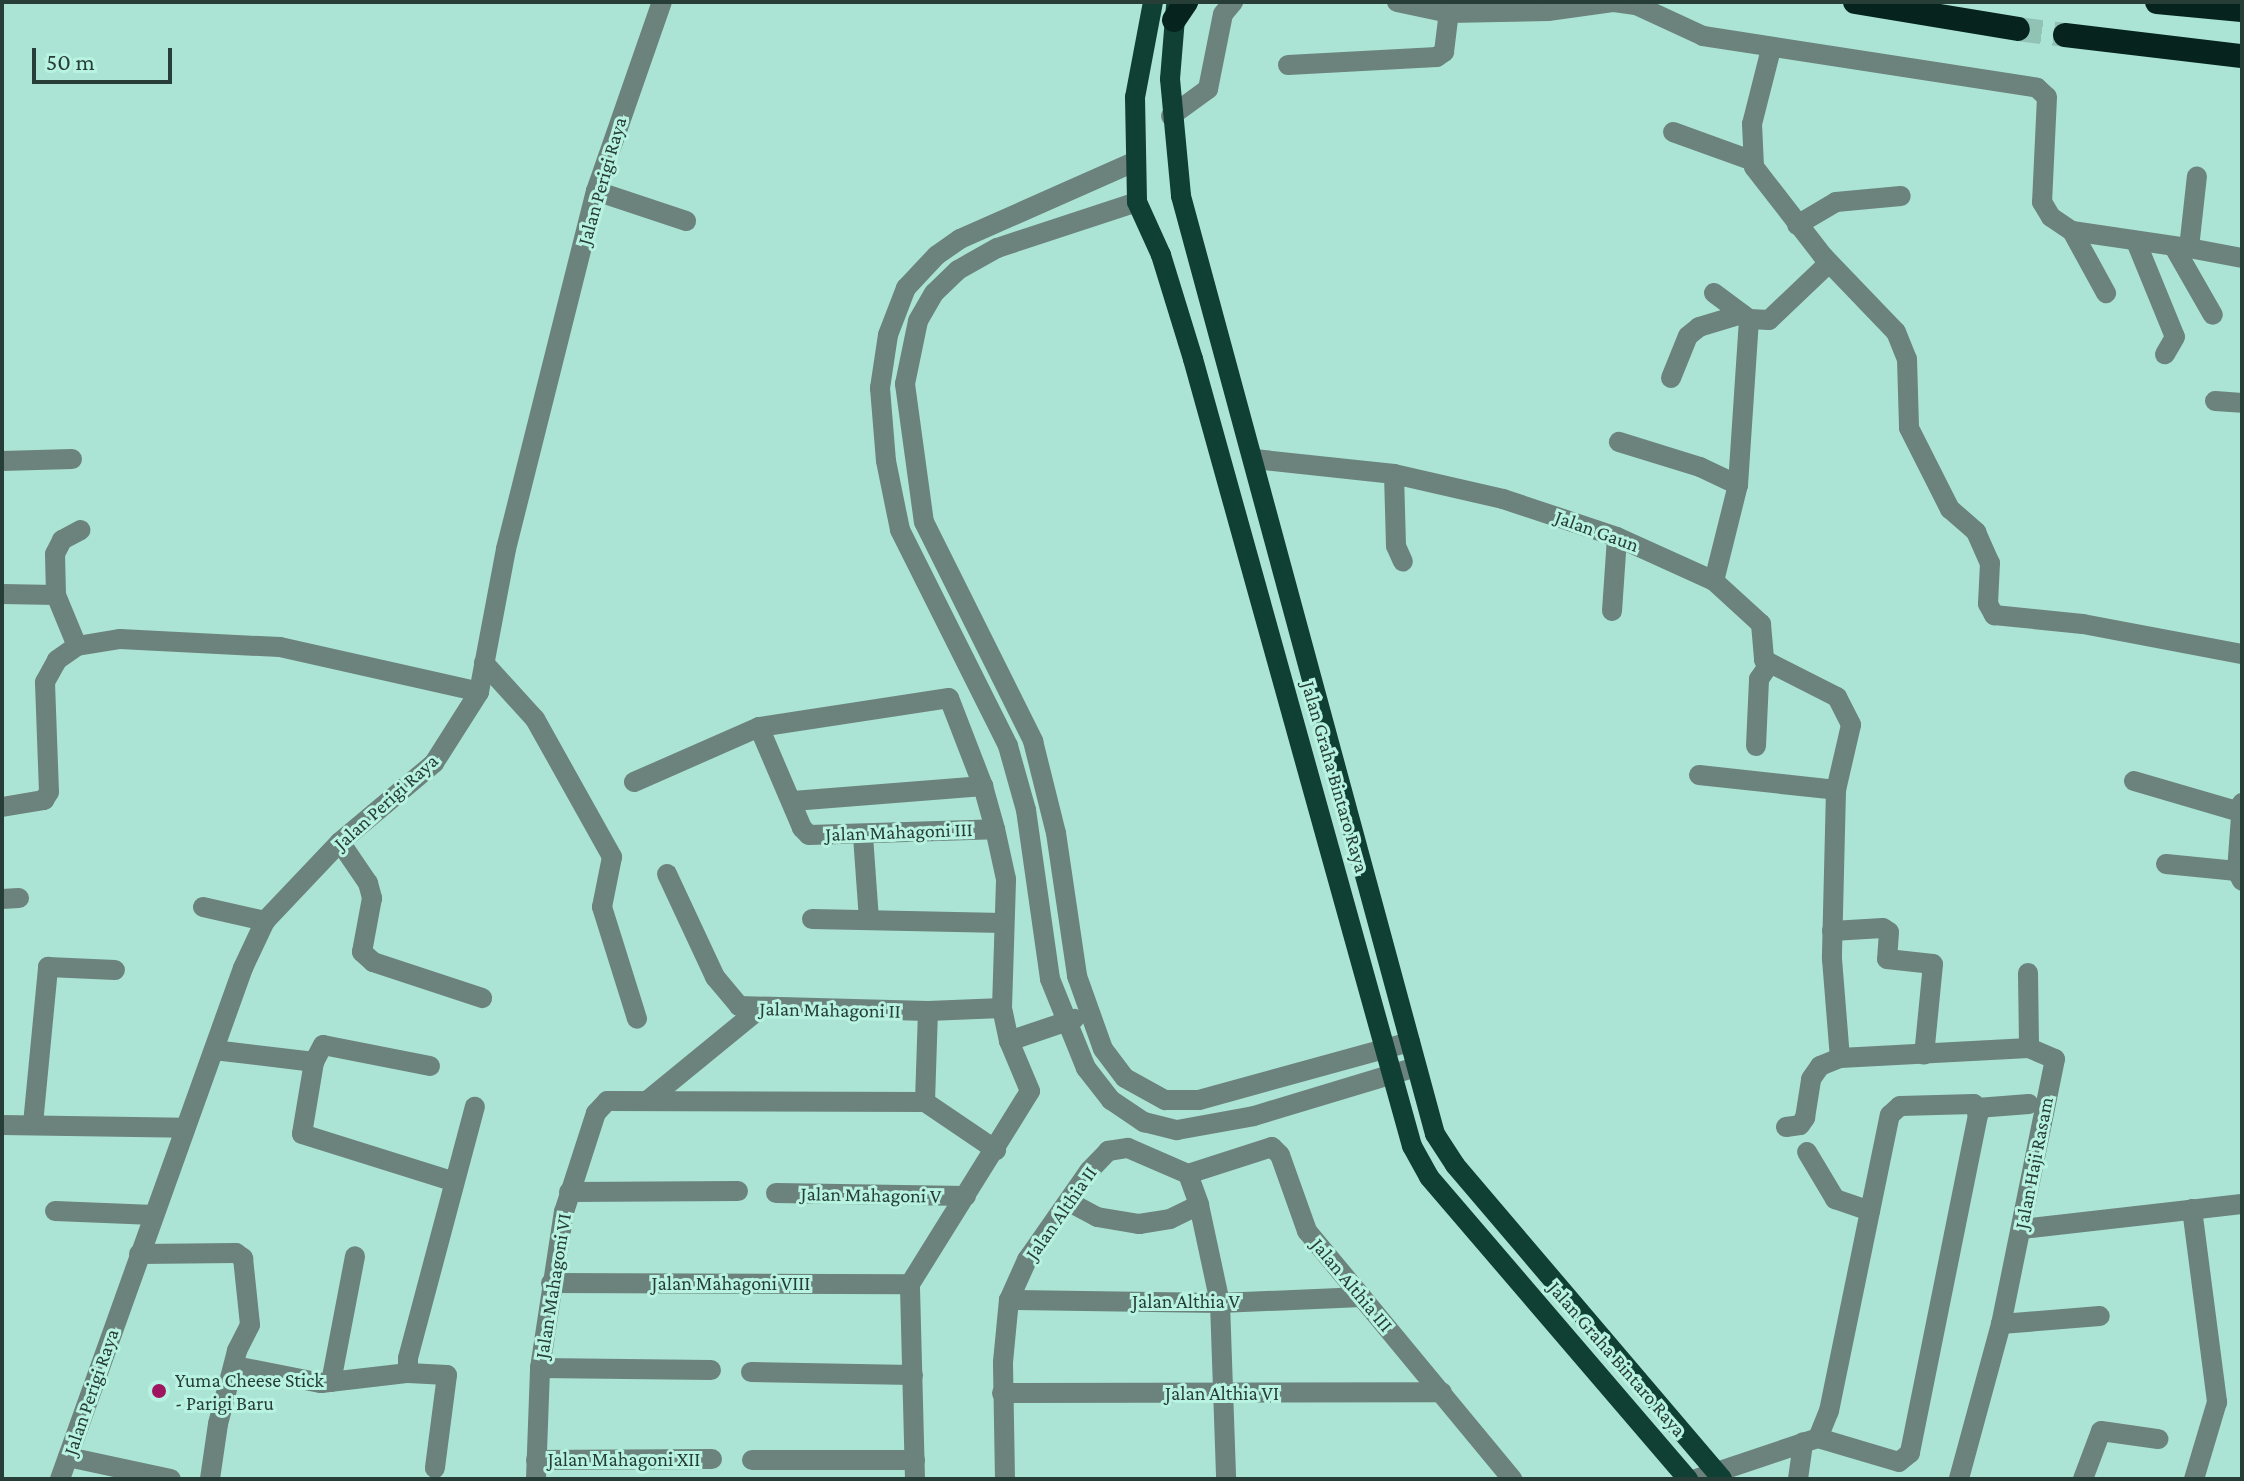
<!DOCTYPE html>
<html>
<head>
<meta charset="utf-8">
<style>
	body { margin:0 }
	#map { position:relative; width:2244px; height:1481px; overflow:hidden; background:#abe4d4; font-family:"Crimson Pro",serif }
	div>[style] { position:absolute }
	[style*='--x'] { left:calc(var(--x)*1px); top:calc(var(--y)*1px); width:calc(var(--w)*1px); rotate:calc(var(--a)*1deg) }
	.highway-tunnel>* { height:24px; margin-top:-12px; transform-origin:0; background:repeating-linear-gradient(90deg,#91c3b5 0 24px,transparent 0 36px) }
	.minor>* { height:20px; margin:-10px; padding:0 10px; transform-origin:10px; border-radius:10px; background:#6c827c }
	.major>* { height:20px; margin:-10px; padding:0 10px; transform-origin:10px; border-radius:10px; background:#103f34 }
	.highway>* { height:24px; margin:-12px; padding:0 12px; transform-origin:12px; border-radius:12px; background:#06241d }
	.dots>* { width:22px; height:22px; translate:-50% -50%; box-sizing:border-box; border:4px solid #b8f2e1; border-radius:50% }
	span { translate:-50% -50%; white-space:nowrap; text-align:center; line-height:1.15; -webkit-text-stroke:6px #b8f2e1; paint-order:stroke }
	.street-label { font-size:20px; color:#273e38 }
	.poi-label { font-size:20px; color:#273e38 }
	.left { translate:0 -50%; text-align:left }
	.frame { position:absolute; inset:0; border:4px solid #273e38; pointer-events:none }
	.scale { position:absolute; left:32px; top:48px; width:140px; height:36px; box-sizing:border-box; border:4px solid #273e38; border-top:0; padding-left:10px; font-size:24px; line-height:28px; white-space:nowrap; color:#273e38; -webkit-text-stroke:6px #b8f2e1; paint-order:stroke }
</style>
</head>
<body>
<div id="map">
	<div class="highway-tunnel">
		<div style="--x:2018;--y:29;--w:47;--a:7.3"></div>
	</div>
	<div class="minor">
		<div style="--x:1397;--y:2;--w:53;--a:11.9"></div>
		<div style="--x:1449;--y:13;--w:99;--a:-1.2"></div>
		<div style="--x:1548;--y:11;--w:67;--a:-7.8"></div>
		<div style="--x:1614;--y:2;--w:22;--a:8"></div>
		<div style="--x:1636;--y:5;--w:74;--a:24.8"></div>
		<div style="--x:1703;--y:36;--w:338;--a:8.8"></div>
		<div style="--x:2037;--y:88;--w:13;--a:42"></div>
		<div style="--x:2047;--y:97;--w:105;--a:92.7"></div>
		<div style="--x:2042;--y:202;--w:17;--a:59"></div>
		<div style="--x:2051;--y:217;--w:25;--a:34"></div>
		<div style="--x:2072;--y:231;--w:118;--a:8.3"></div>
		<div style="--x:2189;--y:248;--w:72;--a:-83.7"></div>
		<div style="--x:1771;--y:49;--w:77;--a:104.2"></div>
		<div style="--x:1752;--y:124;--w:43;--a:87.3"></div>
		<div style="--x:1754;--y:167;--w:113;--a:52.2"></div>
		<div style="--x:1823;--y:256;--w:105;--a:46.2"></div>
		<div style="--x:1896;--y:332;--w:29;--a:68"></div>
		<div style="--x:1907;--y:359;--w:69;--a:88.3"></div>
		<div style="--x:1909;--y:428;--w:91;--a:63.2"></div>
		<div style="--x:1950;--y:509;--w:35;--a:41"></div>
		<div style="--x:1976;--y:532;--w:34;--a:66"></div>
		<div style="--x:1990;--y:563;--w:41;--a:92.8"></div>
		<div style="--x:1988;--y:604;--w:13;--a:61"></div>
		<div style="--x:1994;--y:615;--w:89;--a:5.8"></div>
		<div style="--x:2083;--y:624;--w:162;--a:10.7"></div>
		<div style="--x:1288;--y:65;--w:149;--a:-3.1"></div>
		<div style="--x:1437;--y:57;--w:9;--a:-36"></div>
		<div style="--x:1444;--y:52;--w:39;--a:-83"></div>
		<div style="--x:1171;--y:116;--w:46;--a:-36.1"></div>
		<div style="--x:1208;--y:89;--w:76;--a:-78.7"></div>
		<div style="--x:1223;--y:14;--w:16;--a:-50"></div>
		<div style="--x:1673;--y:132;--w:85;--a:19.9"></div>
		<div style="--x:1134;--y:162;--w:190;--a:156.1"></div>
		<div style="--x:960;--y:239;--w:29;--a:145"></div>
		<div style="--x:936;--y:256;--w:44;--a:133.2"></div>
		<div style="--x:906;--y:288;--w:50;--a:111"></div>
		<div style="--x:888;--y:335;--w:54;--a:98.6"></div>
		<div style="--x:880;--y:388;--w:73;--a:85.3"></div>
		<div style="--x:886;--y:461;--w:70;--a:78.5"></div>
		<div style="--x:900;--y:530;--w:241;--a:63.4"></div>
		<div style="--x:1008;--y:746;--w:66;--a:74.3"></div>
		<div style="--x:1026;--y:810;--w:171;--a:81.9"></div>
		<div style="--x:1050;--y:979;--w:96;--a:68"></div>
		<div style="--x:1086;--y:1068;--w:41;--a:52"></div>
		<div style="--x:1111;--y:1100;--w:40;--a:34"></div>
		<div style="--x:1144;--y:1122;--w:34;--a:14"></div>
		<div style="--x:1177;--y:1130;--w:78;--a:-10.3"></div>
		<div style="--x:1254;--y:1116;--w:169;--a:-16.8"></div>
		<div style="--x:596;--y:191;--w:95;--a:18.4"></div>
		<div style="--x:1137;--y:202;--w:147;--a:161.8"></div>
		<div style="--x:997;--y:248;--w:45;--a:150.6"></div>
		<div style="--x:958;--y:270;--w:33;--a:136"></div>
		<div style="--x:934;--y:293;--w:32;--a:120"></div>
		<div style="--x:918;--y:321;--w:64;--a:101.7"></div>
		<div style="--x:905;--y:384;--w:139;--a:82.2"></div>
		<div style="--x:924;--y:522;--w:245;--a:63.5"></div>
		<div style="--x:1033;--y:741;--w:95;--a:76"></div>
		<div style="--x:1056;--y:833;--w:145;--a:81.6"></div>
		<div style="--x:1077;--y:976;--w:77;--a:70.4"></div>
		<div style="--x:1103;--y:1049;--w:36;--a:53"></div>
		<div style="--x:1125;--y:1078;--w:46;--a:28.8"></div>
		<div style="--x:1165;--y:1100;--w:34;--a:0"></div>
		<div style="--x:1199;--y:1100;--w:219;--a:-15.4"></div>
		<div style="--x:1797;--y:225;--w:45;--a:-30.5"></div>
		<div style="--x:1836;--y:202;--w:65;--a:-5.3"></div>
		<div style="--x:2072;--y:231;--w:71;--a:61.3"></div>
		<div style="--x:2137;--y:244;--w:100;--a:67.8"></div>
		<div style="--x:2175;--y:337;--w:20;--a:120"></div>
		<div style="--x:2174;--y:247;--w:78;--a:60.2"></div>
		<div style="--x:2189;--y:248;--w:54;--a:10.7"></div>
		<div style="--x:1714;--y:293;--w:44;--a:36.6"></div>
		<div style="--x:1749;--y:319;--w:20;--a:3"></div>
		<div style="--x:1769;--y:320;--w:83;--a:-43.5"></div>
		<div style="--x:1671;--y:378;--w:45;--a:-68"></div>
		<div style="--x:1688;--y:336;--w:14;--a:-39"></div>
		<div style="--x:1699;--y:327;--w:45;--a:-16.8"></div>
		<div style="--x:2215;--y:401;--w:27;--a:4"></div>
		<div style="--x:1254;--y:459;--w:141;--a:6.1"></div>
		<div style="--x:1394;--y:474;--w:112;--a:12.9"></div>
		<div style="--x:1503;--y:499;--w:120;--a:18.4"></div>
		<div style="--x:1617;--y:537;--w:107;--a:24.4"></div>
		<div style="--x:1714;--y:581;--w:99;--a:-76"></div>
		<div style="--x:1738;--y:485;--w:42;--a:-154.7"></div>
		<div style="--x:1700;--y:467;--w:85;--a:-162.8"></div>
		<div style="--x:2;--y:461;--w:70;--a:-1.6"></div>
		<div style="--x:1394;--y:474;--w:72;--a:88.4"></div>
		<div style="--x:1396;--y:546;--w:17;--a:66"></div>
		<div style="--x:1738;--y:485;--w:166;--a:-86.2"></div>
		<div style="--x:1714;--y:581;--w:64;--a:42.5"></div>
		<div style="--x:1761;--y:624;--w:36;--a:85"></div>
		<div style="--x:1764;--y:660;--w:82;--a:26.9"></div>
		<div style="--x:1837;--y:697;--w:31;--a:63"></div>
		<div style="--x:1851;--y:725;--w:67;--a:103"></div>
		<div style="--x:1836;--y:790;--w:169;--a:91.4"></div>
		<div style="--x:1832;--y:959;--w:99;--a:85.4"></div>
		<div style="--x:2;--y:594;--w:54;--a:1.1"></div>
		<div style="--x:56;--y:595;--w:41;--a:-91.4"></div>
		<div style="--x:55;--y:554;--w:16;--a:-63"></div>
		<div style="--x:62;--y:540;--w:21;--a:-28"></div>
		<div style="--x:56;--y:595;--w:55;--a:67.6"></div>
		<div style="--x:1612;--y:611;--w:74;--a:-86.1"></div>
		<div style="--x:484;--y:663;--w:76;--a:47.7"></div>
		<div style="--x:535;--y:719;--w:158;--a:60.8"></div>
		<div style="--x:612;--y:857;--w:51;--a:101.3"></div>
		<div style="--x:602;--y:907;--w:117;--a:72.6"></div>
		<div style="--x:1756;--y:746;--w:67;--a:-87.4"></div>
		<div style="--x:1759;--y:679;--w:19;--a:-55"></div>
		<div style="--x:1699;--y:775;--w:138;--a:6.2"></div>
		<div style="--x:2134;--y:781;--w:110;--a:16.3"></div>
		<div style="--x:634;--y:782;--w:137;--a:-23.7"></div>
		<div style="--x:793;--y:801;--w:191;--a:-4.5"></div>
		<div style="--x:2242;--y:803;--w:68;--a:94.2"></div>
		<div style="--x:2237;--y:871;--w:11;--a:63"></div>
		<div style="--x:2;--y:807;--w:43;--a:-9.5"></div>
		<div style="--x:44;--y:800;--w:9;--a:-58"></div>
		<div style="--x:49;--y:792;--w:110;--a:-92.1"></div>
		<div style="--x:45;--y:682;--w:25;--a:-61"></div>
		<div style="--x:57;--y:660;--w:24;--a:-35"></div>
		<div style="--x:77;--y:646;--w:44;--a:-9.2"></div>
		<div style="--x:120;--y:639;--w:160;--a:2.9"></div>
		<div style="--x:280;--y:647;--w:204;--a:12.7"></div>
		<div style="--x:863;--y:836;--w:83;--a:85.9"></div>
		<div style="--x:340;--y:842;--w:50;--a:55.7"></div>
		<div style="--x:368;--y:883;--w:16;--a:75"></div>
		<div style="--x:372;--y:898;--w:55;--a:100.5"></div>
		<div style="--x:362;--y:952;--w:15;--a:42"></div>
		<div style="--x:373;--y:962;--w:115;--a:18.3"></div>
		<div style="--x:2166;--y:864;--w:71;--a:5.6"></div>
		<div style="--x:667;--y:874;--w:114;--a:65"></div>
		<div style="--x:715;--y:977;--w:38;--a:50"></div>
		<div style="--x:739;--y:1006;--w:189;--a:1.5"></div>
		<div style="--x:928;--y:1011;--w:74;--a:-2.3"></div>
		<div style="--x:2;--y:899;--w:17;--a:-3"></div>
		<div style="--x:203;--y:907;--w:64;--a:12.7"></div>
		<div style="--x:812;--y:919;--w:191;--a:1.2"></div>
		<div style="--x:1832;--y:931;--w:51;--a:-3.4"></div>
		<div style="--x:1883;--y:928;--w:7;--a:34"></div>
		<div style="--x:1889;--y:932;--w:27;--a:94"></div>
		<div style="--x:1887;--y:959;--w:46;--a:6.2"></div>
		<div style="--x:1933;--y:964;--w:91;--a:95.6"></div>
		<div style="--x:2028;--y:973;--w:75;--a:89.2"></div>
		<div style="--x:928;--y:1011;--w:91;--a:91.9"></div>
		<div style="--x:925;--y:1102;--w:86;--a:34.1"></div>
		<div style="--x:1009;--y:1041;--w:69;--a:-18.7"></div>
		<div style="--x:214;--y:1050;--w:101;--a:6.8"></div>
		<div style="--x:430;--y:1066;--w:109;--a:-168.9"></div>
		<div style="--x:323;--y:1045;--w:19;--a:118"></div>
		<div style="--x:314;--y:1062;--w:73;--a:99.5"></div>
		<div style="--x:302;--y:1134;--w:157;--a:17.4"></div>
		<div style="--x:647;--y:1101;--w:144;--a:-39.3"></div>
		<div style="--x:1977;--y:1108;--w:52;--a:-4.4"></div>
		<div style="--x:33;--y:1124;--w:158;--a:-84.5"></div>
		<div style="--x:48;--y:967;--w:67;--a:2.6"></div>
		<div style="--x:2;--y:1125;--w:182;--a:0.9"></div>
		<div style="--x:1786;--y:1127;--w:14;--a:-8"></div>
		<div style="--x:1800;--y:1125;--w:9;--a:-54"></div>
		<div style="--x:1805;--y:1118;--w:39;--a:-81"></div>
		<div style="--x:1811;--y:1079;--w:16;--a:-55"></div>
		<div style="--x:1820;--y:1066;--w:22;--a:-22"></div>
		<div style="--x:1840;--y:1058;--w:189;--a:-3"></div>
		<div style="--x:2029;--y:1048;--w:28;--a:23"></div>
		<div style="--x:2055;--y:1059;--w:270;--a:101.5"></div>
		<div style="--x:2001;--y:1324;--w:161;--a:105.2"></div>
		<div style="--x:1807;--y:1152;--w:55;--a:59.2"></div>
		<div style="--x:1835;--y:1199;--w:37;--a:19"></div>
		<div style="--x:1188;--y:1174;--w:88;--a:-17.8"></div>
		<div style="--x:1272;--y:1147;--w:11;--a:45"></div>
		<div style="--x:1280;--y:1155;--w:81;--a:70.4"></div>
		<div style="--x:1307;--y:1231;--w:322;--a:50.4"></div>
		<div style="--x:569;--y:1192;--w:169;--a:-0.3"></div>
		<div style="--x:776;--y:1193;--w:190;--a:0.9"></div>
		<div style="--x:1069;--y:1202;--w:32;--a:28"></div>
		<div style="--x:1097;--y:1217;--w:43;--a:9.5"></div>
		<div style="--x:1139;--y:1224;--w:31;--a:-9"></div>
		<div style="--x:1170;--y:1219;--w:32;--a:-26"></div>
		<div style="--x:2192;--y:1209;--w:195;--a:82.6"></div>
		<div style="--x:2217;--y:1402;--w:80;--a:106.6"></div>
		<div style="--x:55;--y:1211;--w:99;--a:2.3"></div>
		<div style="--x:2022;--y:1229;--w:221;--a:-6.5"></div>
		<div style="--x:139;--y:1254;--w:97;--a:-0.6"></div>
		<div style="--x:236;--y:1253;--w:9;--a:36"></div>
		<div style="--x:243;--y:1258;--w:67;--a:84"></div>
		<div style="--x:250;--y:1325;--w:29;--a:117"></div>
		<div style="--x:237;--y:1351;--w:75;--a:104.6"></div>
		<div style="--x:218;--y:1424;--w:56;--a:98.3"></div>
		<div style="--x:551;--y:1283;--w:359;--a:0.2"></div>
		<div style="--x:1009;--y:1300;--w:211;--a:0.8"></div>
		<div style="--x:1220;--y:1303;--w:142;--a:-2.4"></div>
		<div style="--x:2001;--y:1324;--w:99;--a:-4.6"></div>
		<div style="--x:235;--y:1366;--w:88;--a:11.2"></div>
		<div style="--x:321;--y:1383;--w:88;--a:-6.6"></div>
		<div style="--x:408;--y:1373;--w:39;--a:3"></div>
		<div style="--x:447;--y:1375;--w:94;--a:97.4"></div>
		<div style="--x:540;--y:1368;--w:171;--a:0.7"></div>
		<div style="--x:751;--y:1372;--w:162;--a:1.1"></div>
		<div style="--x:408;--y:1373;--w:15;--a:-90"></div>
		<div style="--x:408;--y:1358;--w:260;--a:-75.1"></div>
		<div style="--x:331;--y:1382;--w:128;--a:-79.2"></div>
		<div style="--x:1002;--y:1393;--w:440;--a:-0.1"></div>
		<div style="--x:68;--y:1457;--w:105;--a:12.1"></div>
		<div style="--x:536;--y:1460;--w:176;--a:-0.3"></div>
		<div style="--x:752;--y:1460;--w:163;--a:0"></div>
		<div style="--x:60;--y:1479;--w:543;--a:-70.3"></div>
		<div style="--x:243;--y:968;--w:52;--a:-64.9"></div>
		<div style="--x:265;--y:921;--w:109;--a:-46.5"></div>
		<div style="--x:340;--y:842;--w:123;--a:-40"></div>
		<div style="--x:434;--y:763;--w:84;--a:-57.6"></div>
		<div style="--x:479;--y:692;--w:146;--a:-79.3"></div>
		<div style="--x:506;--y:549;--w:369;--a:-75.9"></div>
		<div style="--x:596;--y:191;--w:200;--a:-70.8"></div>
		<div style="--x:536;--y:1479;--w:111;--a:-87.9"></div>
		<div style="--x:540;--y:1368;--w:158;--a:-81.3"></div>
		<div style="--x:564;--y:1212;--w:104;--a:-72.1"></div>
		<div style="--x:596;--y:1113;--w:16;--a:-47"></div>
		<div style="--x:607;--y:1101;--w:318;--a:0.2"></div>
		<div style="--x:915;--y:1479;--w:195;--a:-91.5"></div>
		<div style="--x:910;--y:1284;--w:227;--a:-58.1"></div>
		<div style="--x:1030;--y:1091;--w:54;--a:-112.8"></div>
		<div style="--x:1009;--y:1041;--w:34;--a:-102"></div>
		<div style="--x:1002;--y:1008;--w:129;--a:-88.2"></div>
		<div style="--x:1006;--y:879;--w:51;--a:-102.4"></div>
		<div style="--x:995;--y:829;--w:45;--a:-105.6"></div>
		<div style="--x:983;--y:786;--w:94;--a:-111.1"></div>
		<div style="--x:949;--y:698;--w:192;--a:171.3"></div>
		<div style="--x:759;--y:727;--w:110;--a:66.9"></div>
		<div style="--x:802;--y:828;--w:10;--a:45"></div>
		<div style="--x:809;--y:835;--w:186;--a:-1.8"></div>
		<div style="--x:1005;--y:1479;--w:117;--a:-91"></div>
		<div style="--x:1003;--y:1362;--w:62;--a:-84.5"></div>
		<div style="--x:1009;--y:1300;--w:44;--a:-65.8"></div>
		<div style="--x:1027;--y:1260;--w:108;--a:-55.1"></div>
		<div style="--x:1089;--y:1171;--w:28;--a:-46"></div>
		<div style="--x:1108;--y:1151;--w:20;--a:-9"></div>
		<div style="--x:1128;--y:1148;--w:65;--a:23.4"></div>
		<div style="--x:1188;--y:1174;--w:33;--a:70"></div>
		<div style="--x:1199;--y:1205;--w:100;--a:77.9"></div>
		<div style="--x:1220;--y:1303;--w:176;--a:88"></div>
		<div style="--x:1696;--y:1479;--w:129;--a:-18.6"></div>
		<div style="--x:1818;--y:1438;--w:29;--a:-68"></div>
		<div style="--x:1829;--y:1411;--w:302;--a:-78.4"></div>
		<div style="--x:1890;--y:1115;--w:13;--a:-42"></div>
		<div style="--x:1900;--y:1106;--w:74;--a:-1.5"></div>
		<div style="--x:1974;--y:1104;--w:12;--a:70"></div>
		<div style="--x:1978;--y:1115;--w:345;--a:101.4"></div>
		<div style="--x:1910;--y:1453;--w:14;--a:141"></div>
		<div style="--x:1899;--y:1462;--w:84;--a:-163.5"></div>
		<div style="--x:1798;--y:1479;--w:37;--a:-82"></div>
		<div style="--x:2083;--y:1479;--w:51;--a:-69.4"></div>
		<div style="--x:2101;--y:1431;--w:58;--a:8"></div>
	</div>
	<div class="major">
		<div style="--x:1153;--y:2;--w:97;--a:100.7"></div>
		<div style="--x:1135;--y:97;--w:105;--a:88.9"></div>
		<div style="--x:1137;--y:202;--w:58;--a:65.6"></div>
		<div style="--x:1161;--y:255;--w:109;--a:72.9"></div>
		<div style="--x:1193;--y:359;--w:817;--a:74.45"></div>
		<div style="--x:1412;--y:1146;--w:35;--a:61"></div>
		<div style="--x:1429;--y:1177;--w:398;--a:49.4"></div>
		<div style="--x:1176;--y:6;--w:73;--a:94.7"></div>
		<div style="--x:1170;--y:79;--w:118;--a:84.6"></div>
		<div style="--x:1181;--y:196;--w:972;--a:74.85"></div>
		<div style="--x:1435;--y:1134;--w:37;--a:57"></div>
		<div style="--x:1455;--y:1165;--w:412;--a:49.6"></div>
	</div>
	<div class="highway">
		<div style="--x:1855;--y:2;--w:165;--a:9.4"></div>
		<div style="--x:2157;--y:2;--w:85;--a:5.4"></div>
		<div style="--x:1174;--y:20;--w:22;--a:-56"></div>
		<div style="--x:2065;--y:35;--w:178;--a:6.8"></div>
	</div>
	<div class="dots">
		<div style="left:159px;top:1391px;background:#a0155f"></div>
	</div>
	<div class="street-label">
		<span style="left:602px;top:181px;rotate:-74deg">Jalan Perigi Raya</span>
		<span style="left:1597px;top:531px;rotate:20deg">Jalan Gaun</span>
		<span style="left:1335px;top:777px;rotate:74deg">Jalan Graha Bintaro Raya</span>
		<span style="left:386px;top:802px;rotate:-42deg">Jalan Perigi Raya</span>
		<span style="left:899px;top:832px;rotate:-2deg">Jalan Mahagoni III</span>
		<span style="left:830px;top:1010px;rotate:1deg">Jalan Mahagoni II</span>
		<span style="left:2034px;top:1163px;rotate:-79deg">Jalan Haji Rasam</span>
		<span style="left:871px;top:1195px;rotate:1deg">Jalan Mahagoni V</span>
		<span style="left:1061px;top:1213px;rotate:-55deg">Jalan Althia II</span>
		<span style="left:731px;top:1283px">Jalan Mahagoni VIII</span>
		<span style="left:1352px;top:1285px;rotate:50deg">Jalan Althia III</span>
		<span style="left:553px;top:1286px;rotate:-81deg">Jalan Mahagoni VI</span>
		<span style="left:1186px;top:1301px">Jalan Althia V</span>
		<span style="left:1617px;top:1359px;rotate:49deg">Jalan Graha Bintaro Raya</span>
		<span style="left:91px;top:1392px;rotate:-71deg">Jalan Perigi Raya</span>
		<span style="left:1222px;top:1393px">Jalan Althia VI</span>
		<span style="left:624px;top:1459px">Jalan Mahagoni XII</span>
	</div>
	<div class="poi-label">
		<span class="left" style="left:175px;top:1392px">Yuma Cheese Stick<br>- Parigi Baru</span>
	</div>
	<div class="frame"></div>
	<div class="scale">50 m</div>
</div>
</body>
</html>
